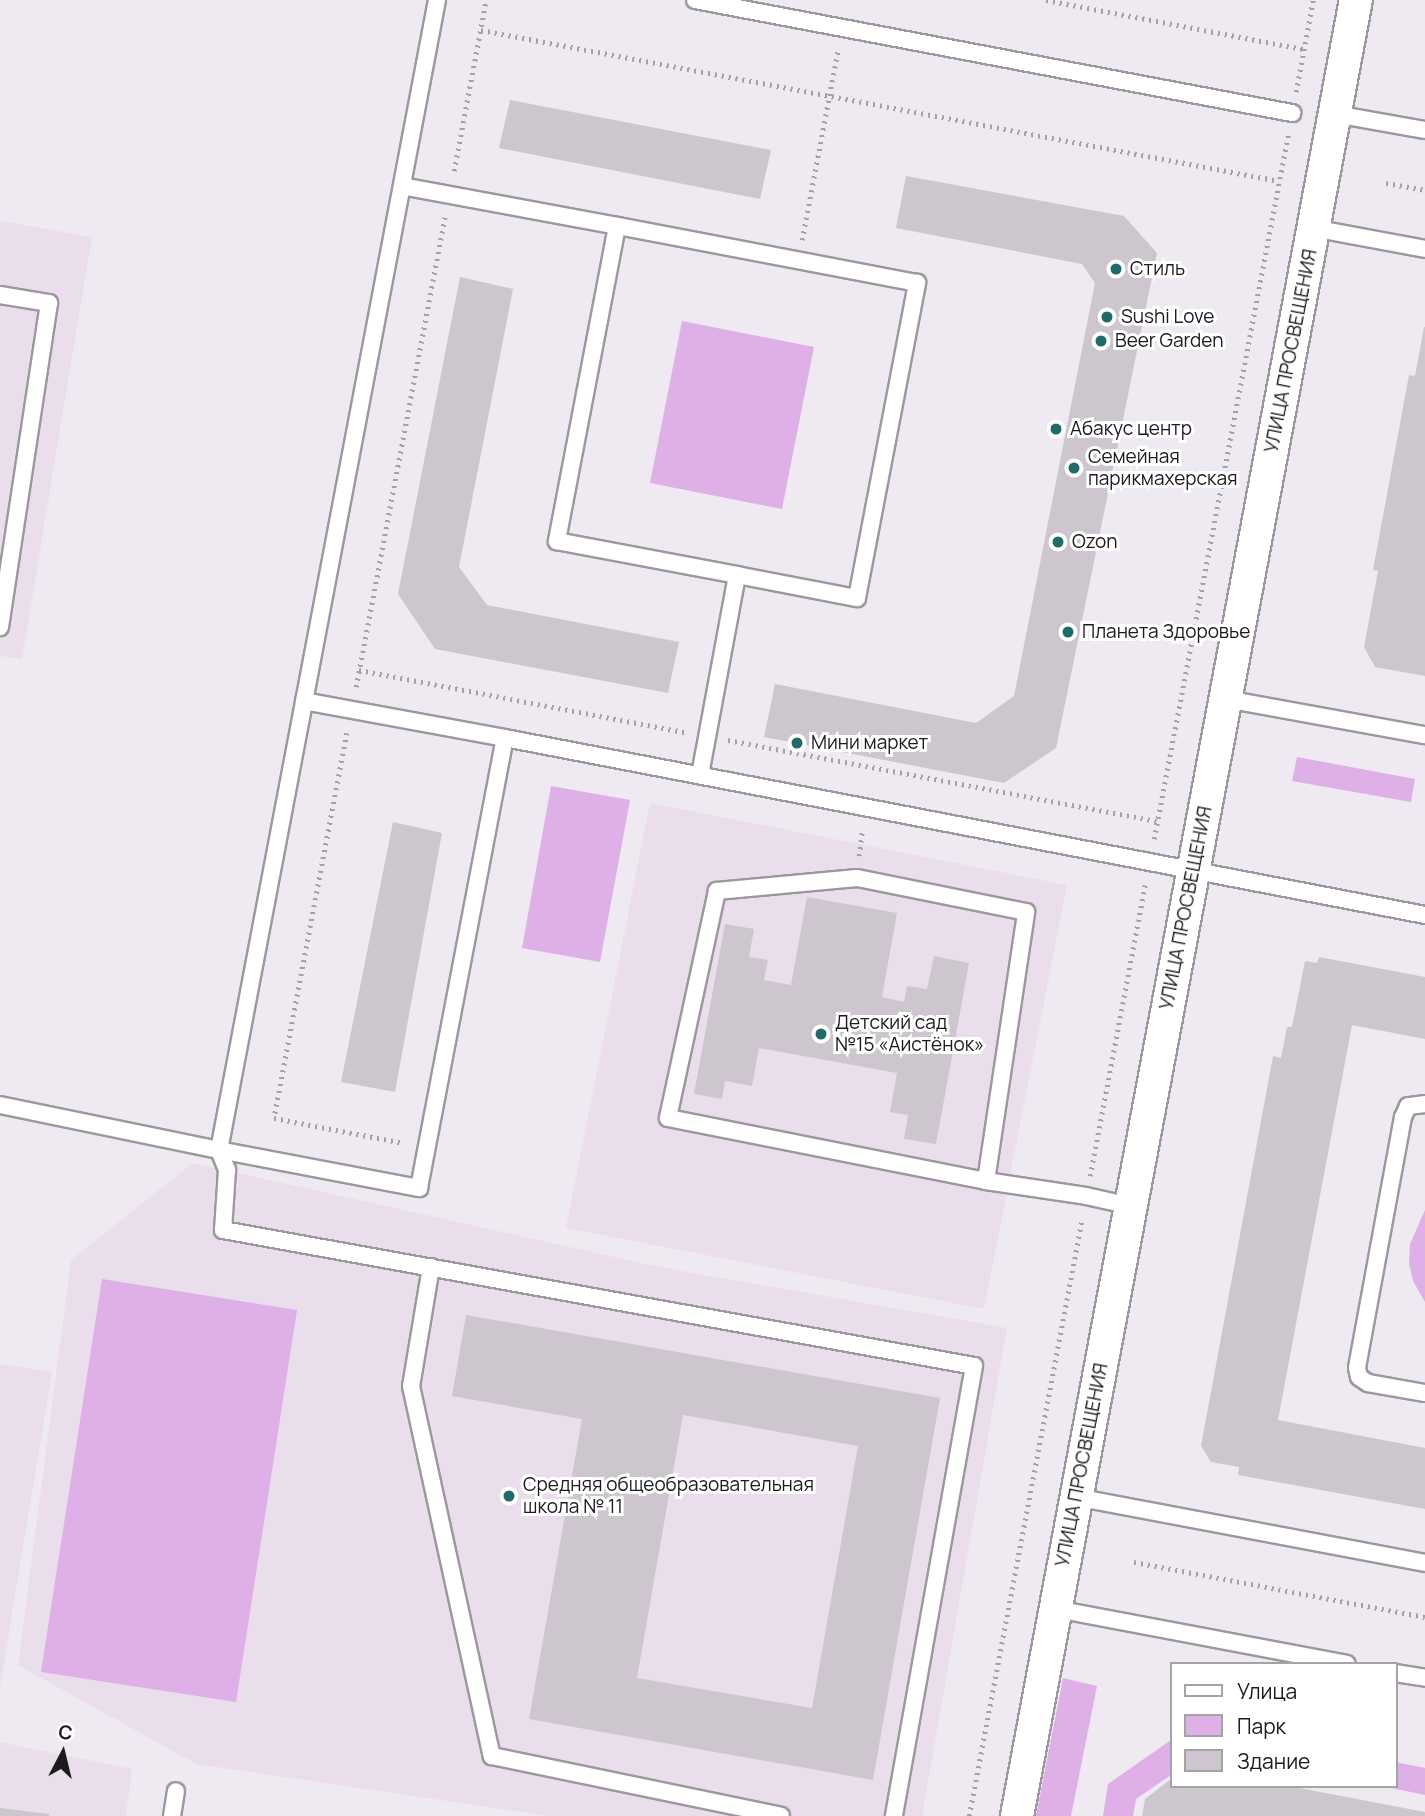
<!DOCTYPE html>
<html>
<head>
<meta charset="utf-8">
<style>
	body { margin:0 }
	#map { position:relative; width:1425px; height:1816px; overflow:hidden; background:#efe9f1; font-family:Manrope,sans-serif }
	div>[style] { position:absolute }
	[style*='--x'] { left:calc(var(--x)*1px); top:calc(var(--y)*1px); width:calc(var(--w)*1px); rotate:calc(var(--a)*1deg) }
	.built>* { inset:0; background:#eadeec }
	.green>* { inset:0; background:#deb0e7 }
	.building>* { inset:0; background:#cdc6ce }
	.path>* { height:4.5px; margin-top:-2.25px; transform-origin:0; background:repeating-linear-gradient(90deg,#a4a0a6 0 2px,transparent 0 7px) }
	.roads { filter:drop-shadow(2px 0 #9d979e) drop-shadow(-2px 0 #9d979e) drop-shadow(0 2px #9d979e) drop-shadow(0 -2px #9d979e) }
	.lane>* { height:16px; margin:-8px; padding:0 8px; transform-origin:8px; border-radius:8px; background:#fff }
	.street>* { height:32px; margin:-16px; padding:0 16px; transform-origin:16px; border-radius:16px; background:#fff }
	.dots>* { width:19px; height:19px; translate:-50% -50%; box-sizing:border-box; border:4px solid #fff; border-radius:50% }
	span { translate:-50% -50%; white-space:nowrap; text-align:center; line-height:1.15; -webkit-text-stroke:6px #fff; paint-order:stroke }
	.poi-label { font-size:19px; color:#1c1a1d }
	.left { translate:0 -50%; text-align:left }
	.street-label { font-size:19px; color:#1c1a1d }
	.legend { position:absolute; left:1170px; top:1662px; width:228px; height:126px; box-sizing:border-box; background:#fff; border:2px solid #a4a3a5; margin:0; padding:9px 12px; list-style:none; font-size:21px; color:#1c1a1d }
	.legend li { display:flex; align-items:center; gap:14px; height:35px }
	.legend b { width:35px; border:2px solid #a4a3a5 }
	.north { position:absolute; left:28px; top:1718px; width:70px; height:70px; -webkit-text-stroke:5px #fff; paint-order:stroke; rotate:7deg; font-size:19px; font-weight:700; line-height:28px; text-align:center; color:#1c1a1d }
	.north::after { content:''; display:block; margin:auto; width:24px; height:32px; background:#1c1a1d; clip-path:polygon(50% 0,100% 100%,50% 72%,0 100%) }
</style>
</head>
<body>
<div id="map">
	<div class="built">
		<div style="clip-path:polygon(0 221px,92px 237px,22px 659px,0 656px)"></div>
		<div style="clip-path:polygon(650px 803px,1067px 885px,984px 1309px,566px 1228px)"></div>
		<div style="clip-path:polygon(193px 1163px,659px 1267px,1007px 1328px,922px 1816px,549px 1816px,196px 1764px,18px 1665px,71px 1260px)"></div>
		<div style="clip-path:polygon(0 1364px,52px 1372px,0 1687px)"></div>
		<div style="clip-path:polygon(0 1742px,132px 1769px,126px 1816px,0 1816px)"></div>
	</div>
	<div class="green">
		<div style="clip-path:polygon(682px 321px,814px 347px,782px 509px,650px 483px)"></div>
		<div style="clip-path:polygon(1297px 757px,1415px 779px,1411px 802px,1292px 781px)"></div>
		<div style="clip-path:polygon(551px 786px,630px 800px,600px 962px,522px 948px)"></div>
		<div style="clip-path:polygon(1425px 1210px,1425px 1302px,1413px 1281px,1409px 1263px,1410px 1244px)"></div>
		<div style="clip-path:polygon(102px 1279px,297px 1310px,236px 1702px,41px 1672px)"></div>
		<div style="clip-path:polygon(1063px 1678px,1097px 1686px,1071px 1816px,1036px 1816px)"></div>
		<div style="clip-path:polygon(1171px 1740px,1171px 1775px,1136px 1799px,1133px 1816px,1103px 1816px,1108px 1784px)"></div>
		<div style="clip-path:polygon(1395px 1762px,1425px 1768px,1425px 1795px,1382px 1786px,1395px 1786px)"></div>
	</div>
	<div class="building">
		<div style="clip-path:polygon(510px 100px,771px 150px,760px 199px,499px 148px)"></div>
		<div style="clip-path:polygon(906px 176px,1124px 216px,1157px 253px,1056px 748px,1004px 783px,764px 737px,775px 684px,976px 723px,1014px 696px,1095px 283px,1082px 264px,896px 228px)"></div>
		<div style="clip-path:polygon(460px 277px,513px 289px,459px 567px,487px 605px,679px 642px,668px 693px,435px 649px,398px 594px)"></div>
		<div style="clip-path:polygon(1424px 327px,1425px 327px,1425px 676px,1375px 667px,1364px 647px,1378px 571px,1373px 570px,1409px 375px,1415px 376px)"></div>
		<div style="clip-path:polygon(393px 822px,442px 833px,395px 1092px,341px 1082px)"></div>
		<div style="clip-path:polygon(807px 897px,897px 913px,882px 997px,904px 1002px,907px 986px,927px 989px,934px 956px,969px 963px,936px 1144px,904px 1139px,908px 1115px,890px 1112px,897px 1073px,759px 1048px,752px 1086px,725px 1081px,722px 1099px,694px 1094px,725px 924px,754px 929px,749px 957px,768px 960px,764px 980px,791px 985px)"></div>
		<div style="clip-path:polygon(1319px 957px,1425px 977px,1425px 1039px,1352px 1025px,1278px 1420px,1425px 1448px,1425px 1509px,1238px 1475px,1239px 1467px,1211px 1462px,1201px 1446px,1273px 1056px,1281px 1058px,1287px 1027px,1292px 1027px,1305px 961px,1317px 963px)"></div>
		<div style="clip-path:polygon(evenodd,466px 1315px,940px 1398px,873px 1780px,529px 1719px,582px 1419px,452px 1396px,466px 1315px,683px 1415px,858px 1446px,812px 1708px,637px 1678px,683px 1415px)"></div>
		<div style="clip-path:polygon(1171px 1779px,1171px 1786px,1289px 1786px,1425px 1812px,1425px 1816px,1142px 1816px,1145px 1799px)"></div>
		<div style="clip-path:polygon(0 1808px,49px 1814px,49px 1816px,0 1816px)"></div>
	</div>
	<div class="path">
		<div style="--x:1046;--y:0;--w:263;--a:10.8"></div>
		<div style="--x:481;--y:30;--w:812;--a:10.71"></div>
		<div style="--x:1296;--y:92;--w:94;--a:-79.5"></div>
		<div style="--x:454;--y:171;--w:174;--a:-79.4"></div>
		<div style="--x:1386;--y:183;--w:40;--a:10"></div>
		<div style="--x:802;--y:240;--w:194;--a:-79.3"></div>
		<div style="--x:359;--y:670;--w:332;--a:10.8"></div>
		<div style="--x:356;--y:687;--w:478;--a:-79.3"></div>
		<div style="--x:347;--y:733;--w:392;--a:100.7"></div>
		<div style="--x:274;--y:1118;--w:132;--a:10.9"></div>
		<div style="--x:728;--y:740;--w:437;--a:10.7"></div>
		<div style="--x:1154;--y:839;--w:717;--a:-79.22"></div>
		<div style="--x:859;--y:856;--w:25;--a:-83"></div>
		<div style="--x:1090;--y:1176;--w:296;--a:-79.3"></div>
		<div style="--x:1134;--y:1562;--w:296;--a:10.7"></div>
		<div style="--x:969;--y:1816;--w:608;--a:-79.28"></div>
	</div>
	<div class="roads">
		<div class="lane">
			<div style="--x:437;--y:0;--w:1170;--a:100.73"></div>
			<div style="--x:219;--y:1150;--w:204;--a:10.8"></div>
			<div style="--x:419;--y:1188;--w:458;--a:-79.2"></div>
			<div style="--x:505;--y:738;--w:937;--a:10.89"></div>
			<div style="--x:695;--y:0;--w:608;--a:10.72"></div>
			<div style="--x:1335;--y:114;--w:91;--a:10.1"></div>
			<div style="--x:402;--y:186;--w:219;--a:10.5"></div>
			<div style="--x:1313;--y:228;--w:114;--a:10.6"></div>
			<div style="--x:0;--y:295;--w:50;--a:9.3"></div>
			<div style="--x:49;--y:303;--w:328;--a:98.6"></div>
			<div style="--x:1226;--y:699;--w:202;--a:10.3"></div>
			<div style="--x:304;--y:701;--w:204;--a:10.4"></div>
			<div style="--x:700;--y:775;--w:203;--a:-79.5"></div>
			<div style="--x:737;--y:575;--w:122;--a:10.9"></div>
			<div style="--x:857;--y:598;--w:321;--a:-79.2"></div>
			<div style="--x:917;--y:283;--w:305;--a:-169.2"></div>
			<div style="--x:617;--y:226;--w:321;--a:100.8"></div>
			<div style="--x:557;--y:541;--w:183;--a:10.7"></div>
			<div style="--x:1425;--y:1104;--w:17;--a:173"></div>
			<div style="--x:1408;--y:1106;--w:12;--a:114"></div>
			<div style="--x:1403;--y:1117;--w:255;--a:100.4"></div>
			<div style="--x:1357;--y:1368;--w:9;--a:77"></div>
			<div style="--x:1359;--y:1377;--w:11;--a:34"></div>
			<div style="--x:1368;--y:1383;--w:58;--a:10"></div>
			<div style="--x:0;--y:1105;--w:224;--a:11.6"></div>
			<div style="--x:219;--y:1150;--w:22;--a:68"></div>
			<div style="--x:227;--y:1170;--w:60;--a:93.8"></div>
			<div style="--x:223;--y:1230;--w:763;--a:10.26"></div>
			<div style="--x:974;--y:1366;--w:457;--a:100.1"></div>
			<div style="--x:986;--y:1181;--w:272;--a:-81.5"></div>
			<div style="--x:1026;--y:912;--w:172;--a:-168.6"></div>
			<div style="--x:857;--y:878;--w:141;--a:174.7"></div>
			<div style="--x:717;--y:891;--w:232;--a:102.2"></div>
			<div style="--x:668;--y:1118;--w:324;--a:11.2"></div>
			<div style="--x:986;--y:1181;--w:101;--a:8.5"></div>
			<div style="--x:1086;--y:1196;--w:46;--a:12.5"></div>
			<div style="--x:431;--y:1267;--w:121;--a:99.5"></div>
			<div style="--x:411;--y:1386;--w:379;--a:77.7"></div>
			<div style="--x:492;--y:1756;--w:295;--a:11.7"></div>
			<div style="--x:1076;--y:1497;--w:355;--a:10.7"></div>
			<div style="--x:1056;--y:1609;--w:296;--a:10.7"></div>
			<div style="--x:1395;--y:1673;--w:30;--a:9"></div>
			<div style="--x:172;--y:1816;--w:25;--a:-81"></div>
		</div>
		<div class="street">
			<div style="--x:1017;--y:1816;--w:1847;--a:-79.43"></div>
		</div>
	</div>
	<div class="dots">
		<div style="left:1116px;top:269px;background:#206b68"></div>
		<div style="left:1107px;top:317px;background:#206b68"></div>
		<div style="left:1101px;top:341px;background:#206b68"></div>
		<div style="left:1056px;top:429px;background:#206b68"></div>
		<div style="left:1074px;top:468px;background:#206b68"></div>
		<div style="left:1058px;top:542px;background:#206b68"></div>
		<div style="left:1068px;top:632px;background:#206b68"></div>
		<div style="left:797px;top:743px;background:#206b68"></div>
		<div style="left:821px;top:1034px;background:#206b68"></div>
		<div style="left:509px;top:1496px;background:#206b68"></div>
	</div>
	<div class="poi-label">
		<span class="left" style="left:1130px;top:269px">Стиль</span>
		<span class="left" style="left:1121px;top:317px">Sushi Love</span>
		<span class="left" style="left:1115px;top:341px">Beer Garden</span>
		<span class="left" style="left:1070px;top:429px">Абакус центр</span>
		<span class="left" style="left:1088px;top:468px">Семейная<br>парикмахерская</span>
		<span class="left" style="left:1072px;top:542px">Ozon</span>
		<span class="left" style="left:1082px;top:632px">Планета Здоровье</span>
		<span class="left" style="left:811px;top:743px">Мини маркет</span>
		<span class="left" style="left:835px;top:1034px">Детский сад<br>№15 «Аистёнок»</span>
		<span class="left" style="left:523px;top:1496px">Средняя общеобразовательная<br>школа № 11</span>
	</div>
	<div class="street-label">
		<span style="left:1291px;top:351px;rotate:-79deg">УЛИЦА ПРОСВЕЩЕНИЯ</span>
		<span style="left:1186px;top:908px;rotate:-79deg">УЛИЦА ПРОСВЕЩЕНИЯ</span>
		<span style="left:1082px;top:1465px;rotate:-79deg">УЛИЦА ПРОСВЕЩЕНИЯ</span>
	</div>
	<ul class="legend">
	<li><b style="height:9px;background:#fff"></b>Улица</li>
	<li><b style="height:19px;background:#deb0e7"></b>Парк</li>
	<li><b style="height:19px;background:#cdc6ce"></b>Здание</li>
	</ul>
	<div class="north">С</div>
</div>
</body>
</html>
